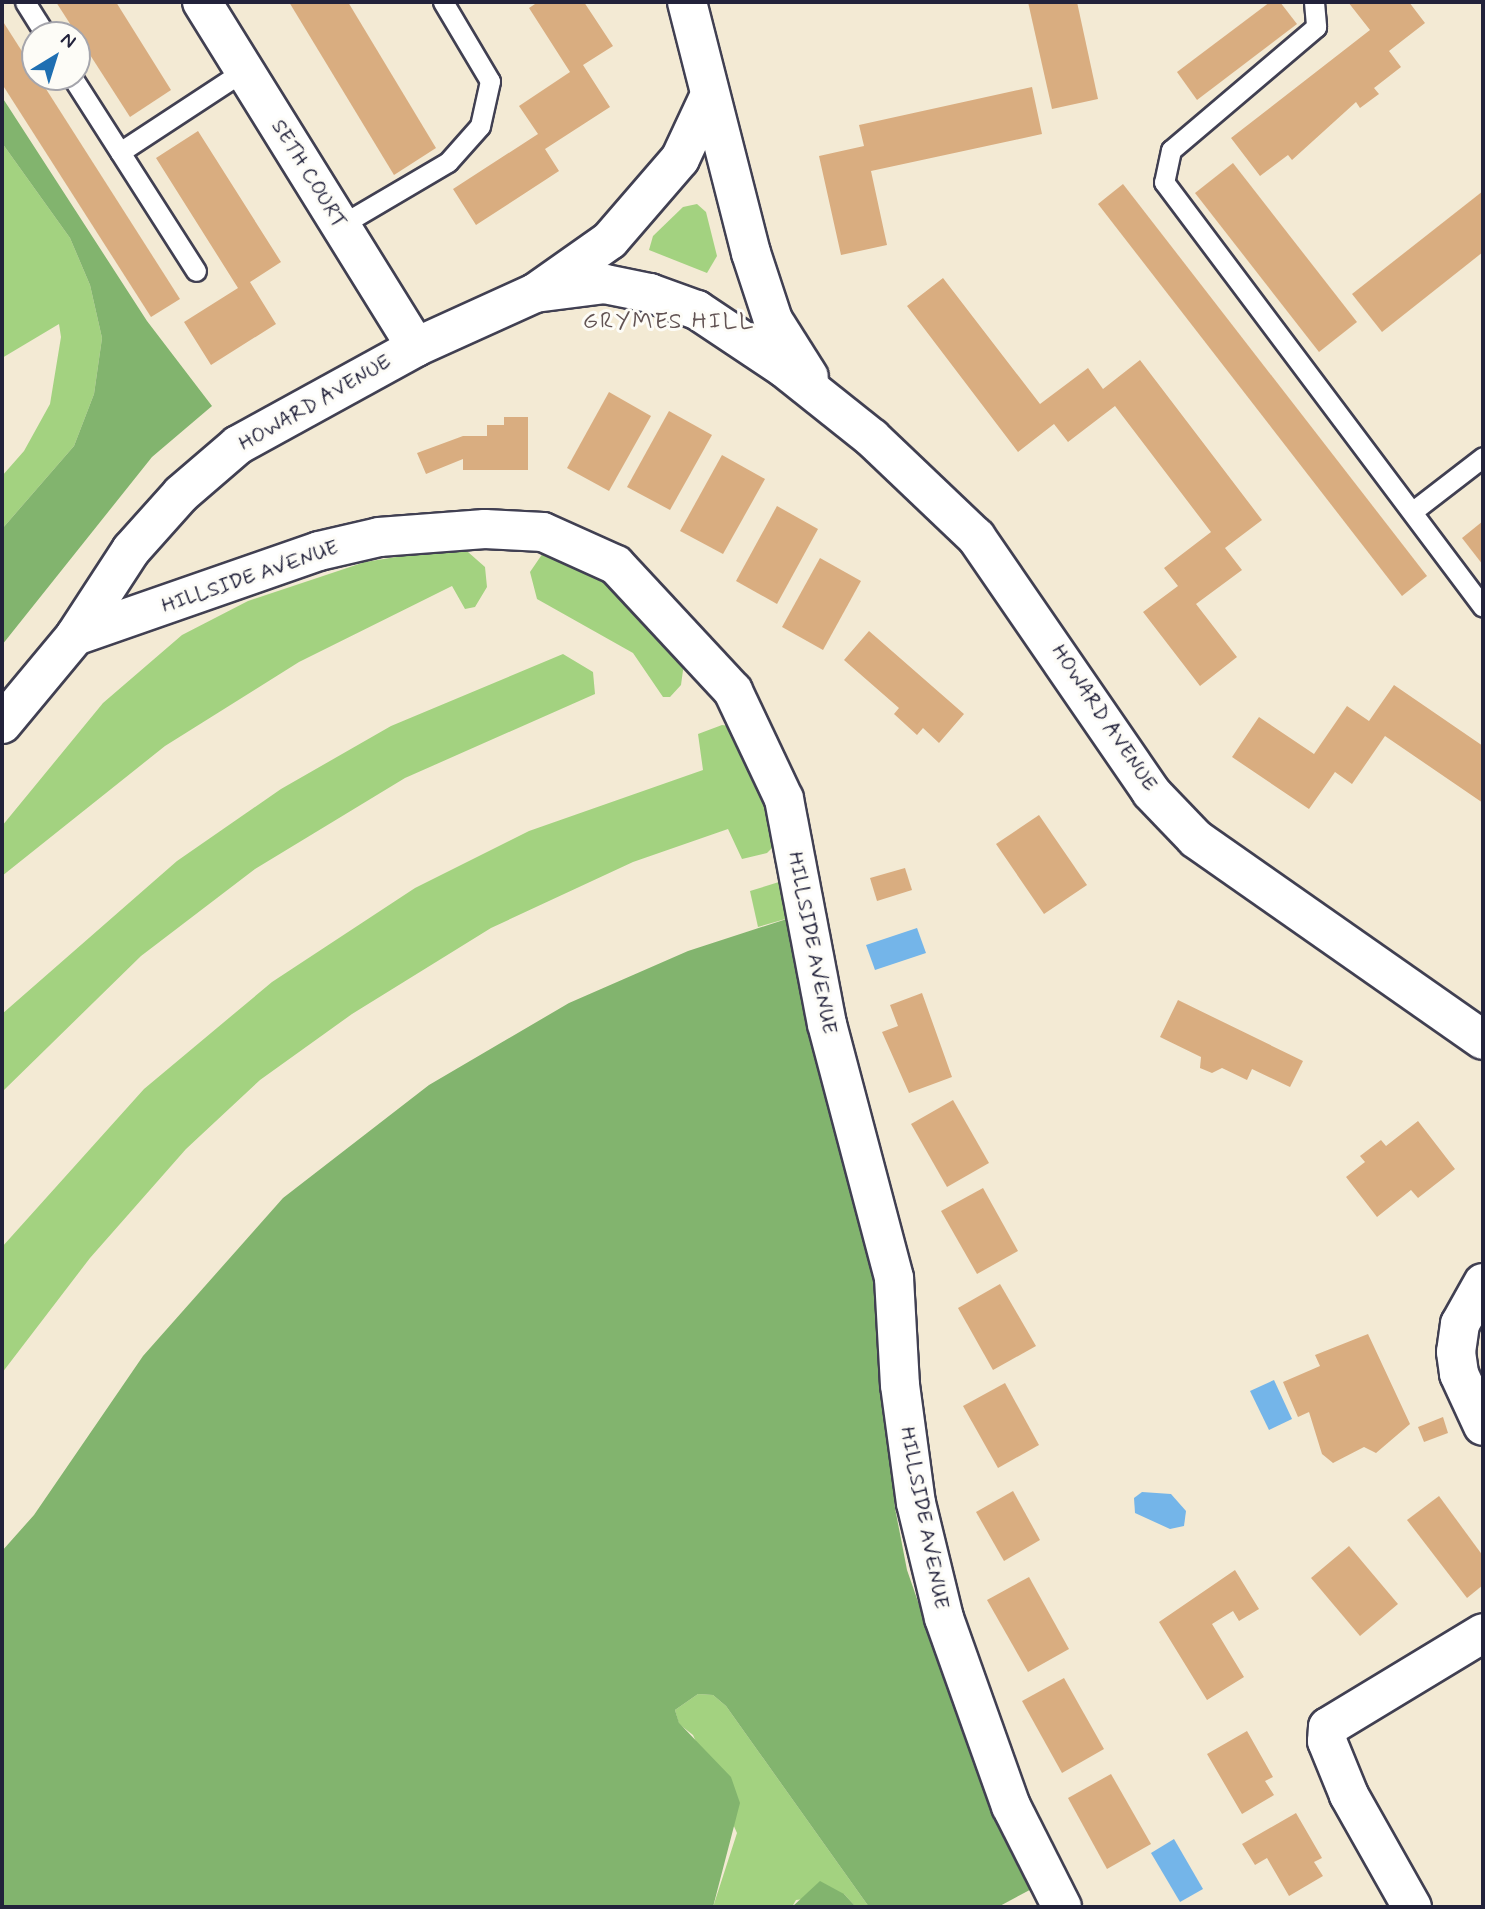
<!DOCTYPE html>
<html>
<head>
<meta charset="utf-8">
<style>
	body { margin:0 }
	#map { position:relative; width:1485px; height:1909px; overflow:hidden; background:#f3ead4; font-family:Mynerve,sans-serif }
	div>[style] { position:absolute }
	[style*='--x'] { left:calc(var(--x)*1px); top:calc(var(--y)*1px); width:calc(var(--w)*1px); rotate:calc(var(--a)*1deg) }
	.green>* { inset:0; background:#a3d280 }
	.forest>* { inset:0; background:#82b46e }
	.water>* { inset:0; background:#74b5e9 }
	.building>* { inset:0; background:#d9ad80 }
	.roads { filter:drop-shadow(2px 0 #414052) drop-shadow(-2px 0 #414052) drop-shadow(0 2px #414052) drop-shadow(0 -2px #414052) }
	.lane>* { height:19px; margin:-9.5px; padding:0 9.5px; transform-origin:9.5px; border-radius:9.5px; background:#fff }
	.street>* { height:38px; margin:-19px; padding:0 19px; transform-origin:19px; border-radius:19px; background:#fff }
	span { translate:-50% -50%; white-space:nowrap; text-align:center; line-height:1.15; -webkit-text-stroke:6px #fdfcf7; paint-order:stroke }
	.street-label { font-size:21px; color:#22223b }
	.neighbourhood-label { font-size:23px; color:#625353; letter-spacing:2px }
	.frame { position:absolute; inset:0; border:4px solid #22223b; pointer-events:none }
	.north { position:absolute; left:21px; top:21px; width:70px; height:70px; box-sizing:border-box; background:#fdfcf7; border:2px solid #a5a5ac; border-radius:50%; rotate:38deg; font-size:19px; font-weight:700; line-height:28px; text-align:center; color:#22223b }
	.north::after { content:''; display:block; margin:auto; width:24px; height:32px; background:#1f6fb2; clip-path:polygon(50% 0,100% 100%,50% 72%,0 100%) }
</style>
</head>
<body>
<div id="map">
	<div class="green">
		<div style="clip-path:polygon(2px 143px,70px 238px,90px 285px,102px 338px,94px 394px,74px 446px,2px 529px,2px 476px,24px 451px,50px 404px,61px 337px,59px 324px,2px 358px)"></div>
		<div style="clip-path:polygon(697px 204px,706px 212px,717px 256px,707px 273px,649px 250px,653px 236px,683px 207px)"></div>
		<div style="clip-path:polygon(452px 548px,468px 552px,485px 567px,487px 587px,475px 607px,465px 609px,452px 586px,299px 662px,165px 746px,2px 876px,2px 826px,103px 703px,182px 635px,248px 601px,365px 562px)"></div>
		<div style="clip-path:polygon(543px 553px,599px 571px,684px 663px,681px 685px,670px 697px,663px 697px,633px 653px,537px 599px,530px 572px)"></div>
		<div style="clip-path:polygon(563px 654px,593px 672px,595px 694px,405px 778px,255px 869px,141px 956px,2px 1092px,2px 1014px,177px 861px,281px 789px,391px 726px)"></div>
		<div style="clip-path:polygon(722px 725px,730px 726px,764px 789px,775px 845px,767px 853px,742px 859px,728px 829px,633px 862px,491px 928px,352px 1014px,260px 1080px,186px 1149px,90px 1258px,2px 1373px,2px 1247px,144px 1089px,272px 982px,415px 888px,529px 831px,703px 770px,698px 734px)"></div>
		<div style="clip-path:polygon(779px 882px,796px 916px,758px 927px,750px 891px)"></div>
		<div style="clip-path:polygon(698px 1694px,713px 1695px,726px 1706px,869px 1907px,856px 1907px,844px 1894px,796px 1900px,792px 1907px,713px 1907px,737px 1833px,693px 1735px,679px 1724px,675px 1710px)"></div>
	</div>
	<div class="forest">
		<div style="clip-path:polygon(2px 97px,147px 321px,212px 406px,152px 457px,2px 645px,2px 529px,74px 446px,94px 394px,102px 338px,90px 285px,70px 238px,2px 143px)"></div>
		<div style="clip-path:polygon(796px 916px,870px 1228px,895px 1508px,907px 1570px,960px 1723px,1041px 1884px,998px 1907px,869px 1907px,726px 1706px,713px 1695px,698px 1694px,675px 1710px,679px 1723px,731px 1777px,740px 1803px,713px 1907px,2px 1907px,2px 1551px,34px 1515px,143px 1356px,283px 1198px,429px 1085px,569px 1003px,688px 951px)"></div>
		<div style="clip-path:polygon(820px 1881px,844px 1894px,856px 1907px,792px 1907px)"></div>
	</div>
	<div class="water">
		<div style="clip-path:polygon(917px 928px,926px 953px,875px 970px,866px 945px)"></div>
		<div style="clip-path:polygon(1274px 1380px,1292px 1419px,1269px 1430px,1250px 1391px)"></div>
		<div style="clip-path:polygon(1142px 1492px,1171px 1494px,1186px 1511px,1184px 1526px,1170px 1529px,1135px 1513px,1134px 1498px)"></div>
		<div style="clip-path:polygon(1174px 1839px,1203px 1889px,1180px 1902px,1151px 1853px)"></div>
	</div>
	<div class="building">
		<div style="clip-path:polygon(56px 2px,116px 2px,171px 90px,130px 117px)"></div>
		<div style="clip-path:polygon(289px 2px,348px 2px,436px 148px,394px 175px)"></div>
		<div style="clip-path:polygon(538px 2px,584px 2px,613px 46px,583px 65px,610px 107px,545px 149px,559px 171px,476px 225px,453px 189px,538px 134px,519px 106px,570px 72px,529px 8px)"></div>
		<div style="clip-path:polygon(1028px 2px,1077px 2px,1098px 99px,1052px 109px)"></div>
		<div style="clip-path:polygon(1270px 2px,1280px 2px,1297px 24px,1197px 100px,1177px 72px)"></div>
		<div style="clip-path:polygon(1348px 2px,1409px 2px,1425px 23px,1389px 51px,1401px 67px,1374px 88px,1379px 94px,1360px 108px,1356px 102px,1292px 160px,1288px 155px,1260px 176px,1231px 138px,1370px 30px)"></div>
		<div style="clip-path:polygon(2px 20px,180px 299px,151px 317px,2px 84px)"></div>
		<div style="clip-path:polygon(1032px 87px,1042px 134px,871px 171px,887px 245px,841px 255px,819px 156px,864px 146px,859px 125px)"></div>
		<div style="clip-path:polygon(198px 131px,281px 262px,250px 282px,276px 324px,211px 365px,184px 322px,238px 288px,156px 158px)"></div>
		<div style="clip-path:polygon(1233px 163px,1357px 322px,1319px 352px,1195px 193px)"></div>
		<div style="clip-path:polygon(1123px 184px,1427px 576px,1402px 596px,1098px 204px)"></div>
		<div style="clip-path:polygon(1483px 191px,1483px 252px,1382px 332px,1352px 294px)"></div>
		<div style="clip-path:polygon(943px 278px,1040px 404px,1088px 368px,1103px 389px,1140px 360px,1262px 520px,1225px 548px,1242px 570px,1196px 604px,1237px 657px,1200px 686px,1143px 612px,1178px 586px,1164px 568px,1211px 532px,1115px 406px,1068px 442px,1054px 424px,1018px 452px,907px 306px)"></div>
		<div style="clip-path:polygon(609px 392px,651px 416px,609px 491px,567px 468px)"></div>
		<div style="clip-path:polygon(669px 411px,712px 435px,670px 510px,627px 487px)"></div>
		<div style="clip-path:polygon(504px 417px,528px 417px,528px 470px,463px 470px,463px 459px,426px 474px,417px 453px,463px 436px,487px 436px,487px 425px,504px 425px)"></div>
		<div style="clip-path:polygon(722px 455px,765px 479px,723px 554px,680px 531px)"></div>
		<div style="clip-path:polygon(777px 506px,818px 529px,777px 604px,736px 581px)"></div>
		<div style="clip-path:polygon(1483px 521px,1483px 565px,1462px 538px)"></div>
		<div style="clip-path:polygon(820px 558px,861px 581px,823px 650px,782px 627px)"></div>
		<div style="clip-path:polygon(869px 631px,964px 714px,939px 743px,923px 728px,917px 735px,894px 714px,899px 708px,844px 660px)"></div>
		<div style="clip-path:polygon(1394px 685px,1483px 746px,1483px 803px,1385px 736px,1352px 784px,1335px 772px,1309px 809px,1232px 757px,1259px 717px,1314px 754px,1347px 706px,1369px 721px)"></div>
		<div style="clip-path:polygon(1039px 815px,1087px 885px,1044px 914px,996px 844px)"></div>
		<div style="clip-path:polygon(905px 868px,912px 890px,877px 901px,870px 878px)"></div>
		<div style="clip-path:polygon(922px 993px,952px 1077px,909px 1093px,882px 1032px,898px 1026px,890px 1005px)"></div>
		<div style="clip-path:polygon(1178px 1000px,1303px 1061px,1290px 1087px,1252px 1069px,1247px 1080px,1222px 1068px,1212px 1073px,1200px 1068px,1201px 1057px,1160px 1037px)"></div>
		<div style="clip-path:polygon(953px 1100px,989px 1163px,947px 1187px,911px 1124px)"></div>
		<div style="clip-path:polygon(1418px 1121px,1455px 1169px,1418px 1198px,1411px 1190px,1377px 1217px,1346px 1177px,1365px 1162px,1360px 1156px,1381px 1140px,1386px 1146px)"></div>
		<div style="clip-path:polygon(983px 1188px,1018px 1251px,977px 1274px,941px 1211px)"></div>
		<div style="clip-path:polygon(1000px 1284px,1036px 1346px,993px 1370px,958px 1308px)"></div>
		<div style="clip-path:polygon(1368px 1334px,1410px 1424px,1376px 1453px,1364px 1447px,1333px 1463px,1322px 1454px,1309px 1412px,1298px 1417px,1283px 1382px,1320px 1366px,1315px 1355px)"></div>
		<div style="clip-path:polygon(1005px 1383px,1039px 1445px,998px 1468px,963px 1406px)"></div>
		<div style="clip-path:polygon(1443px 1417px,1448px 1433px,1424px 1442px,1418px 1427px)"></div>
		<div style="clip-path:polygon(1013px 1491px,1040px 1540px,1004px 1561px,976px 1512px)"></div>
		<div style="clip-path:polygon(1439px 1496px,1483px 1556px,1483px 1585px,1467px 1598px,1407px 1520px)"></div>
		<div style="clip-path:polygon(1349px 1546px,1398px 1604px,1360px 1636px,1311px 1578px)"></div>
		<div style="clip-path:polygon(1235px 1570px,1259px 1609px,1239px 1621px,1233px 1611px,1212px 1624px,1244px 1677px,1207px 1700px,1159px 1622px)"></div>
		<div style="clip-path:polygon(1029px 1577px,1069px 1649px,1028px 1672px,987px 1600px)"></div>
		<div style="clip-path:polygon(1064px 1678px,1104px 1749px,1062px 1773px,1022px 1701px)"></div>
		<div style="clip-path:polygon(1247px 1731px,1273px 1777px,1265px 1781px,1274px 1795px,1242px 1814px,1207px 1754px)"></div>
		<div style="clip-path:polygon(1111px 1774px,1151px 1844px,1107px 1869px,1068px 1798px)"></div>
		<div style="clip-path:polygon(1296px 1813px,1322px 1858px,1314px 1862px,1323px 1876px,1289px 1896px,1267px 1858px,1255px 1865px,1242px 1844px)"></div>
	</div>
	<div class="roads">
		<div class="lane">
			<div style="--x:25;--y:2;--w:39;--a:58"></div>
			<div style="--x:1314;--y:2;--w:25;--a:85"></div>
			<div style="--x:1316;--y:27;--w:190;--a:139.7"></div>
			<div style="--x:1171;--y:150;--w:33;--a:102"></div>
			<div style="--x:1164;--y:182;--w:531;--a:53.11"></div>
			<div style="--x:72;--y:77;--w:230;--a:57.4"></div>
			<div style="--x:120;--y:152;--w:149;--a:-33.3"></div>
			<div style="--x:341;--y:225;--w:124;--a:-30.5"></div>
			<div style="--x:448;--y:162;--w:48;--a:-48.4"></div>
			<div style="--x:480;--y:126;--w:46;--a:-77.5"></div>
			<div style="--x:490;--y:81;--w:92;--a:-120.7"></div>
			<div style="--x:1413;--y:511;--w:88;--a:-37.6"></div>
		</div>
		<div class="street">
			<div style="--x:202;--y:2;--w:406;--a:58.2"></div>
			<div style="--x:687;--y:2;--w:259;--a:75.7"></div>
			<div style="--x:751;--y:253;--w:71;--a:71.8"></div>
			<div style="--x:773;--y:320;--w:67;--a:57.7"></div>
			<div style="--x:535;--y:293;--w:71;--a:-7.3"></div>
			<div style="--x:605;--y:284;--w:46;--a:11.3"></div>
			<div style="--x:650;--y:293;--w:50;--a:19.9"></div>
			<div style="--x:697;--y:310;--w:105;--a:33.7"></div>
			<div style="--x:784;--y:368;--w:112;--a:38.5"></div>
			<div style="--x:872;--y:438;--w:144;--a:43.6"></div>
			<div style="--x:976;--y:537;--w:309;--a:55.5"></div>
			<div style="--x:1151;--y:792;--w:65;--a:46.2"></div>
			<div style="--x:1196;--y:839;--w:350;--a:35"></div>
			<div style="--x:75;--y:636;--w:258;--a:-19.2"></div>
			<div style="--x:319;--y:551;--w:62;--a:-13.1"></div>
			<div style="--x:379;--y:537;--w:106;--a:-4.3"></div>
			<div style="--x:485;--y:529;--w:58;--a:3"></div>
			<div style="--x:543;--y:532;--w:80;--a:24.3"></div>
			<div style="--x:616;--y:565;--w:172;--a:47.1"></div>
			<div style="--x:733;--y:691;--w:119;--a:64.7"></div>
			<div style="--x:784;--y:799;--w:229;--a:79.2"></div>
			<div style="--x:827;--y:1024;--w:263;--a:75.2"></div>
			<div style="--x:894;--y:1278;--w:107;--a:86.8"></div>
			<div style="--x:900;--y:1385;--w:119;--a:82.3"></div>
			<div style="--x:916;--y:1503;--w:118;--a:76.3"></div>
			<div style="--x:944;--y:1618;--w:200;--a:70.4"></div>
			<div style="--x:1011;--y:1806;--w:113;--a:63.2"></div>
			<div style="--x:2;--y:724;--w:114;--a:-50.3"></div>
			<div style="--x:75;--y:636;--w:103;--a:-56.9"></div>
			<div style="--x:131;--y:550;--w:75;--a:-48.2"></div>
			<div style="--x:181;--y:494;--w:75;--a:-40.7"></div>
			<div style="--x:238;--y:445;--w:203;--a:-28.8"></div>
			<div style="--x:416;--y:347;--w:131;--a:-24.4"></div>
			<div style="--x:535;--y:293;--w:92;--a:-35.2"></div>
			<div style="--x:610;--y:240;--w:107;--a:-49.2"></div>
			<div style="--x:680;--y:159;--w:68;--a:-64.9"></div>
			<div style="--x:1483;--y:1283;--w:47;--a:119.3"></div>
			<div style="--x:1460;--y:1324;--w:28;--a:98"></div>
			<div style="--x:1456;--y:1352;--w:22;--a:82"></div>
			<div style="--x:1459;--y:1374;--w:57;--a:65.2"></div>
			<div style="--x:1412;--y:1907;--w:129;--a:-119.4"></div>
			<div style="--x:1349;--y:1795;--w:58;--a:-112.2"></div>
			<div style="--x:1327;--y:1741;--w:14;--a:-86"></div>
			<div style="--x:1328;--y:1727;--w:181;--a:-31.2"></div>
		</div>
	</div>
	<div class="street-label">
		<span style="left:309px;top:174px;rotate:58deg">SETH COURT</span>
		<span style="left:315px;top:403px;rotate:-30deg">HOWARD AVENUE</span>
		<span style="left:250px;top:577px;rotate:-19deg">HILLSIDE AVENUE</span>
		<span style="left:1104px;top:718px;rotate:56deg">HOWARD AVENUE</span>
		<span style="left:812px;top:943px;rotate:79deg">HILLSIDE AVENUE</span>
		<span style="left:924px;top:1518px;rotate:79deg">HILLSIDE AVENUE</span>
	</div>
	<div class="neighbourhood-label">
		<span style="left:669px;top:322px">GRYMES HILL</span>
	</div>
	<div class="frame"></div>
	<div class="north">N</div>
</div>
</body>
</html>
